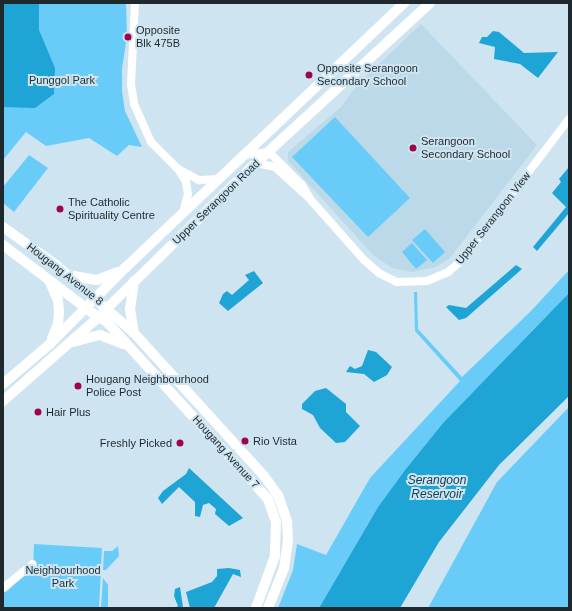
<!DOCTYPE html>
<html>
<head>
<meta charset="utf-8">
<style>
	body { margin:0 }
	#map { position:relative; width:572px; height:611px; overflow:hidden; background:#cee5f1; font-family:Helvetica,sans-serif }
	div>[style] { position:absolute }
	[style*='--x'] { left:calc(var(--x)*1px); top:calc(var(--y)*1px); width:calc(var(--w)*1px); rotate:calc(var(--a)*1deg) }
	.built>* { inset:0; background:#bbd9e9 }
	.green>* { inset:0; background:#69ccf8 }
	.water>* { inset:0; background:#1ea4d5 }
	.minor>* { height:8px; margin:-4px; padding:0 4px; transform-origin:4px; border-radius:4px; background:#fff }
	.major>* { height:10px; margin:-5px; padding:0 5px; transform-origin:5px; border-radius:5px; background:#fff }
	.dots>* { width:11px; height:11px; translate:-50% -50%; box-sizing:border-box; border:2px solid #cee5f1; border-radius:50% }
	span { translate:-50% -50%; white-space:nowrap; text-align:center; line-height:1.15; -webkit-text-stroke:4px #cee5f1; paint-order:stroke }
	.poi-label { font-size:11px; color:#1f282c }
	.left { translate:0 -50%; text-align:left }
	.right { translate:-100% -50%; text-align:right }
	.park-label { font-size:11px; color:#1a2f38 }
	.street-label { font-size:11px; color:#1f282c }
	.water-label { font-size:12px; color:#0d4156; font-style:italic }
	.frame { position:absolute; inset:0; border:4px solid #1f282c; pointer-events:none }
</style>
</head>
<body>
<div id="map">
	<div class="built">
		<div style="clip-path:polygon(421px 24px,537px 145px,450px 258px,436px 267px,412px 272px,392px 268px,372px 254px,288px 161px,288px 152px,341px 107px,357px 85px)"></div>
	</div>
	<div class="green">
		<div style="clip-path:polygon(3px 3px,126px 3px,127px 36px,122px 69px,122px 91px,125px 111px,142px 147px,129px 145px,117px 156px,89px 138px,46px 146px,26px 132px,3px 160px)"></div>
		<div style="clip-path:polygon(335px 117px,410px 198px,368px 237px,292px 157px)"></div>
		<div style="clip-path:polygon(29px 155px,48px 168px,14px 212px,3px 203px,3px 187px)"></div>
		<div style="clip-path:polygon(425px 229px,445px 252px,433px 263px,412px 240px)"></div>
		<div style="clip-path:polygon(412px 243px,427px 260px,416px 269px,402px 252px)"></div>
		<div style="clip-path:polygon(569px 270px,569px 293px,443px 423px,405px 470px,378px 507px,319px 608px,278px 608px,293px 570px,297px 544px,326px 555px,370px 478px,460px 381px,415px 331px,414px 292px,417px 292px,418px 329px,462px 377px,531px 311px)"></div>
		<div style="clip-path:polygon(569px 407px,569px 608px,428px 608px,497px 482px)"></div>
		<div style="clip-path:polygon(34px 544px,102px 548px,99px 608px,3px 608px,3px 591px,6px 592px,33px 568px)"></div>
		<div style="clip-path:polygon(118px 546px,119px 556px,106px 570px,103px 570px,104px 551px,112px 551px)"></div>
		<div style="clip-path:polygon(103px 578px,108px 585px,108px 608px,101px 608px)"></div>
	</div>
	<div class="water">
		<div style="clip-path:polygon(3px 3px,39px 3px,39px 30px,55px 68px,54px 94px,35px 108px,3px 107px)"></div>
		<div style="clip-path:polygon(493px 31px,499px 32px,524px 53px,558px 52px,538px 78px,520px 64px,494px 59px,495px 47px,479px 43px,482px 37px,487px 37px)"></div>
		<div style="clip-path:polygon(569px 167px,569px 213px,537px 251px,533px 247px,566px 207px,552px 193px,561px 182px,559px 179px)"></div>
		<div style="clip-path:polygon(516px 265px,522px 269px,466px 318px,459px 320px,446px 307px,449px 305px,466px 308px)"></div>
		<div style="clip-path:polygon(254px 271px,263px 283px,228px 311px,219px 303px,223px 294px,227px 291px,232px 295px,249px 280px,245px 275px)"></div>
		<div style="clip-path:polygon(569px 293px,569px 396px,499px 465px,439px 542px,400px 608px,319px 608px,378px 507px,405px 470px,443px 423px)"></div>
		<div style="clip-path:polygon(368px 350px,376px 352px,392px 367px,387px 375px,374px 382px,364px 374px,346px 372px,350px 366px,355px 369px,362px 366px)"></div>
		<div style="clip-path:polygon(326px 388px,346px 404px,346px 412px,360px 426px,345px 442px,336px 443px,320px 428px,313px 415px,302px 409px,302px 404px,315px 391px)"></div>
		<div style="clip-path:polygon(189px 468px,243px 518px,229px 526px,215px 514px,216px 509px,209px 503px,203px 505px,200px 517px,195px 516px,195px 502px,179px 487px,162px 504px,158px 498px,163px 491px,186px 474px)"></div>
		<div style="clip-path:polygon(229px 568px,240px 570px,241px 577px,233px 574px,214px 608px,190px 608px,186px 592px,212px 582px,217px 576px,217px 569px)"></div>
		<div style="clip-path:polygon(180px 587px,183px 607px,175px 608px,178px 606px,174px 596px,175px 589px)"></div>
	</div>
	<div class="minor">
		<div style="--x:135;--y:3;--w:81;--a:92.8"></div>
		<div style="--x:131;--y:84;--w:20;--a:81"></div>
		<div style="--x:134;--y:104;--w:42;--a:65.9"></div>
		<div style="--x:151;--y:142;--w:38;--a:45"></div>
		<div style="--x:178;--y:169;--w:15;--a:58"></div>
		<div style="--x:186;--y:182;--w:12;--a:81"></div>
		<div style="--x:188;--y:194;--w:20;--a:105"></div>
		<div style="--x:244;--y:155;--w:25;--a:-7"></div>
		<div style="--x:269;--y:152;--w:47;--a:45"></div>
		<div style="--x:302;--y:185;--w:16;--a:60"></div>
		<div style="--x:310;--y:199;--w:81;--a:48.5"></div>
		<div style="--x:364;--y:260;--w:20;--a:41"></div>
		<div style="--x:379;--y:273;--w:20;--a:27"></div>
		<div style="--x:397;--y:282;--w:30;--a:-2"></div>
		<div style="--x:427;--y:281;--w:23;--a:-23"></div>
		<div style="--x:448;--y:272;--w:16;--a:-40"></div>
		<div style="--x:460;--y:262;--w:180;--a:-52.7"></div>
		<div style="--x:256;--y:163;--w:19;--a:12"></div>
		<div style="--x:275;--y:167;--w:45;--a:42.3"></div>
		<div style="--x:178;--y:169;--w:24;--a:28"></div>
		<div style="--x:199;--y:180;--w:20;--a:-3"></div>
		<div style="--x:3;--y:588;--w:38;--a:-39"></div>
	</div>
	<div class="major">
		<div style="--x:3;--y:227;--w:65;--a:35.6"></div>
		<div style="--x:56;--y:265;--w:103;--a:41.1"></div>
		<div style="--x:134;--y:333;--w:193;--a:47.7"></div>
		<div style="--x:264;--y:476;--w:24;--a:54"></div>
		<div style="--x:278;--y:495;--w:28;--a:71"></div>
		<div style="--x:287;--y:521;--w:19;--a:87"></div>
		<div style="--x:288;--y:540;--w:28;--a:98"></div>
		<div style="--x:284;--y:568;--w:43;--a:111.8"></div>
		<div style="--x:3;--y:245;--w:119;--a:37.2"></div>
		<div style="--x:98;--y:317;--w:9;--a:27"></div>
		<div style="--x:106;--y:321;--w:241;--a:47.7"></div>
		<div style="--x:268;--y:499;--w:24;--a:71"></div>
		<div style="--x:276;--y:522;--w:34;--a:92"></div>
		<div style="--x:275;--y:556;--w:55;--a:110.1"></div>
		<div style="--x:68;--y:275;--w:29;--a:10"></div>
		<div style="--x:97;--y:280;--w:22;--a:-21"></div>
		<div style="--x:49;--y:280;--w:22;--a:66"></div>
		<div style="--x:58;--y:300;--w:11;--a:85"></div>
		<div style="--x:59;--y:311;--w:13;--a:94"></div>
		<div style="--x:58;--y:324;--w:15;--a:113"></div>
		<div style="--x:134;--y:281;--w:28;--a:98"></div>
		<div style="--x:130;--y:309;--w:24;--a:81"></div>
		<div style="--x:73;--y:342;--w:28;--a:-15"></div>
		<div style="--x:100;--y:335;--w:26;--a:21"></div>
		<div style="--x:3;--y:384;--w:62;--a:-40.4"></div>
		<div style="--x:50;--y:344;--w:107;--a:-45.4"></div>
		<div style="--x:125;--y:268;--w:385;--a:-43.5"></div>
		<div style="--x:3;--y:401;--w:121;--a:-41.3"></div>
		<div style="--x:94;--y:321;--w:226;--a:-44.3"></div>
		<div style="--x:256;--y:163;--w:236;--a:-42.6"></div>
	</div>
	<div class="dots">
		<div style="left:128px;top:37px;background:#9f044a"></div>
		<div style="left:309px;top:75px;background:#9f044a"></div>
		<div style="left:413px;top:148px;background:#9f044a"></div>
		<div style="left:60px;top:209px;background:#9f044a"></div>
		<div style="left:78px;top:386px;background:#9f044a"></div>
		<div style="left:38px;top:412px;background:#9f044a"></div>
		<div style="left:245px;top:441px;background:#9f044a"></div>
		<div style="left:180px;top:443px;background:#9f044a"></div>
	</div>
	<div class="poi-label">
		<span class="left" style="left:136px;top:37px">Opposite<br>Blk 475B</span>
		<span class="left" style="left:317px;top:75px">Opposite Serangoon<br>Secondary School</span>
		<span class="left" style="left:421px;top:148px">Serangoon<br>Secondary School</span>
		<span class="left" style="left:68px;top:209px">The Catholic<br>Spirituality Centre</span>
		<span class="left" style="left:86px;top:386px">Hougang Neighbourhood<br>Police Post</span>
		<span class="left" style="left:46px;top:412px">Hair Plus</span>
		<span class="left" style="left:253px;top:441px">Rio Vista</span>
		<span class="right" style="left:172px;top:443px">Freshly Picked</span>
	</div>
	<div class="park-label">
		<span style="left:62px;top:80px">Punggol Park</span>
		<span style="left:63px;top:577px">Neighbourhood<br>Park</span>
	</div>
	<div class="street-label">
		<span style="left:216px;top:202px;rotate:-44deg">Upper Serangoon Road</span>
		<span style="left:493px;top:218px;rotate:-52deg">Upper Serangoon View</span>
		<span style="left:65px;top:274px;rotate:38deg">Hougang Avenue 8</span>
		<span style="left:226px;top:452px;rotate:48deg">Hougang Avenue 7</span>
	</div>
	<div class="water-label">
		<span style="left:437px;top:488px">Serangoon<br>Reservoir</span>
	</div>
	<div class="frame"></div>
</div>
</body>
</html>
